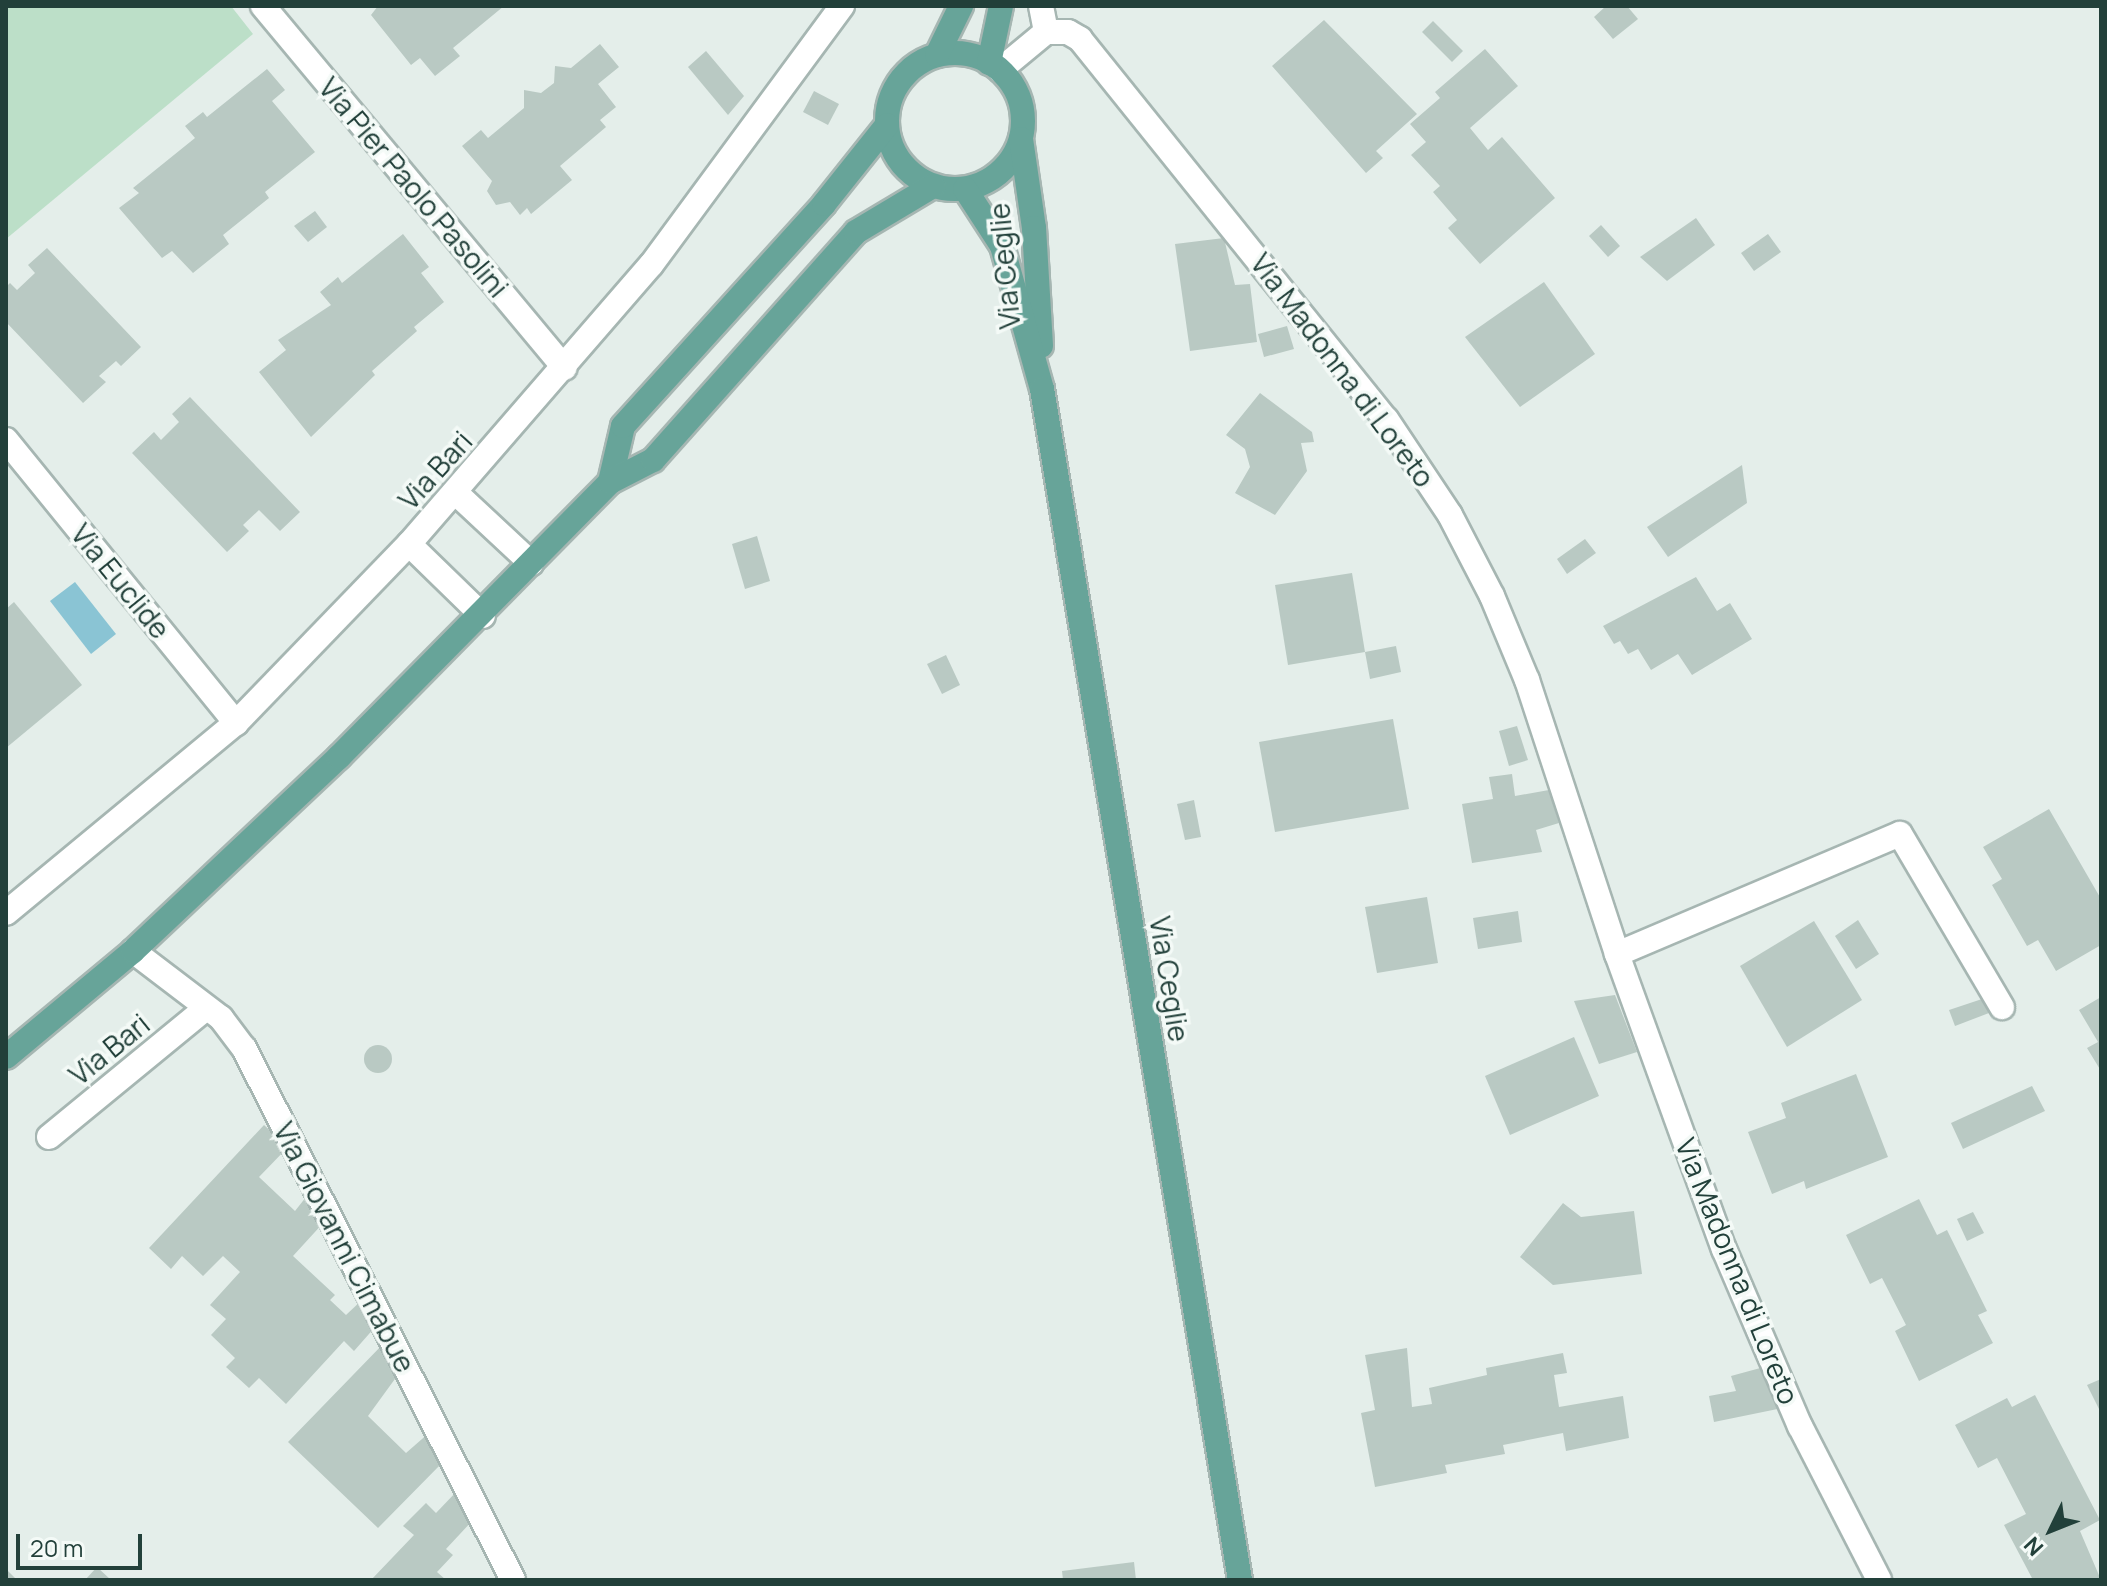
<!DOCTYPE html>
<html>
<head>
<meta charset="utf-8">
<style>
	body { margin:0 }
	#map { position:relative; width:2107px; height:1586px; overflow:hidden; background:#e4eeea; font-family:Manrope,sans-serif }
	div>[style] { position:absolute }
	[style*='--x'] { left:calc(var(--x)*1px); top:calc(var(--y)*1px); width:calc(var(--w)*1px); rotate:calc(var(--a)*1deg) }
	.green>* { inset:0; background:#bcdfc8 }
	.water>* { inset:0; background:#8ac4d4 }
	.building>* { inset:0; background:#b9c9c3 }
	.round { border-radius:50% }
	.roads { filter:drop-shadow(2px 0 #a6b6b2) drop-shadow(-2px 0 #a6b6b2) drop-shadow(0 2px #a6b6b2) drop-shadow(0 -2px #a6b6b2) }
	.minor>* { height:24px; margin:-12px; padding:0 12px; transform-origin:12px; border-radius:12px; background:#fff }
	.major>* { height:24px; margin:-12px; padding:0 12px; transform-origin:12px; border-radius:12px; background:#67a499 }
	.major>.ring { margin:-12px; padding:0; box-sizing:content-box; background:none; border:24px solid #67a499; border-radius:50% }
	span { translate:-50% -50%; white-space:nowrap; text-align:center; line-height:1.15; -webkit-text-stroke:7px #f4faf7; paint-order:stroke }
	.street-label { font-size:28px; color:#22403a }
	.frame { position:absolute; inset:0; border:8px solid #22403a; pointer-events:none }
	.north { position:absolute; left:2011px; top:1490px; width:80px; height:80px; -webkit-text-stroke:6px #f4faf7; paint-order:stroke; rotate:227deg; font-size:22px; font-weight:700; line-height:32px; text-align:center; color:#22403a }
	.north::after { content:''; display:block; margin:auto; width:28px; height:36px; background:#22403a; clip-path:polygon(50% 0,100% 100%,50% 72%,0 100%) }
	.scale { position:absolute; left:16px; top:1534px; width:126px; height:36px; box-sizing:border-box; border:4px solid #22403a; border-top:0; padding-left:10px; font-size:24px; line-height:28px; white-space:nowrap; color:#22403a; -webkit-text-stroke:6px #f4faf7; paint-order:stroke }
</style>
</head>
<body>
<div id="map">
	<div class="green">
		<div style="clip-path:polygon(6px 6px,231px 6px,253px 34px,6px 239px)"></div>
	</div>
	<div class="water">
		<div style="clip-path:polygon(75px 582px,116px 634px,91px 654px,50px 601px)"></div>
	</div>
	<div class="building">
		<div style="clip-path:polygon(378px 6px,504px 6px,453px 48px,460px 56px,435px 76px,420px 58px,411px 65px,371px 15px)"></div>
		<div style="clip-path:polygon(1606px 6px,1627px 6px,1638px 19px,1613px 39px,1594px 17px)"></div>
		<div style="clip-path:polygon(1324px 20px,1417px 114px,1376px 151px,1383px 158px,1366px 173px,1272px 66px)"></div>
		<div style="clip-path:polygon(1433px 21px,1463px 51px,1452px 62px,1422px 32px)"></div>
		<div style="clip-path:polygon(600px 44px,619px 67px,598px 84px,616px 107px,600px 120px,606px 127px,560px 166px,572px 180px,531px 214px,527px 208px,520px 215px,510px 202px,496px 205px,487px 191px,492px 181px,462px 146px,481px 130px,488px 138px,524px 108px,524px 90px,541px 93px,554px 83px,555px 66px,571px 68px)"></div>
		<div style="clip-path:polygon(1485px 49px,1518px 86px,1470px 128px,1488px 150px,1502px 137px,1555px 198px,1480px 264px,1448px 228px,1457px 220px,1433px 192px,1440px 186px,1411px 155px,1426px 142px,1410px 124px,1440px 98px,1435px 92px)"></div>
		<div style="clip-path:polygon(706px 51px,744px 96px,728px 115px,688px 67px)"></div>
		<div style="clip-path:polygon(267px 69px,285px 90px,272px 101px,315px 152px,265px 192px,269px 198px,223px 235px,229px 244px,193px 273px,172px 251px,162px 258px,119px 208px,139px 193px,133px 188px,195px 138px,185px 126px,203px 112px,207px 117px)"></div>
		<div style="clip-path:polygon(814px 91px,839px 104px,828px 125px,803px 112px)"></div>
		<div style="clip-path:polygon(315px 211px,327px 227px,308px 242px,294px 226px)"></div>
		<div style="clip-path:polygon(1696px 218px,1715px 245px,1667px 281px,1640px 257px)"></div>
		<div style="clip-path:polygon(1601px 225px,1620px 246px,1608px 257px,1589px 236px)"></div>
		<div style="clip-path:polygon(403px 234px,429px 267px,421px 273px,444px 302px,414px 327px,417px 331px,372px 371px,375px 375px,311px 437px,259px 372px,286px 350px,278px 340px,331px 305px,320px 292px,338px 277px,342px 283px)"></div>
		<div style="clip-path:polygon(1768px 234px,1781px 252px,1754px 271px,1741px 253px)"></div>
		<div style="clip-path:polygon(1224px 238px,1235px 285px,1250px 284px,1257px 342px,1190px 351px,1175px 244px)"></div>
		<div style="clip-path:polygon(47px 248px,141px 347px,121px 366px,116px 361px,99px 376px,106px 382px,83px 403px,6px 322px,6px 287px,10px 283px,17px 290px,35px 273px,28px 265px)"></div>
		<div style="clip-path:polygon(1544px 282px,1595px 354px,1520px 407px,1465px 337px)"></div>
		<div style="clip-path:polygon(1287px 326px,1294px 349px,1264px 357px,1258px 334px)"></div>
		<div style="clip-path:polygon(1260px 393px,1312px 432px,1314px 442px,1301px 443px,1307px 471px,1275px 515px,1235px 493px,1250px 467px,1245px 449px,1226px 435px)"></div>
		<div style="clip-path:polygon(190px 397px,300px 512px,280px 531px,259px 510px,243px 525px,249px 531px,227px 552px,132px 453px,154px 432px,161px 440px,179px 422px,172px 414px)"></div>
		<div style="clip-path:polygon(1742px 465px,1747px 503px,1668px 557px,1647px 527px)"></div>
		<div style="clip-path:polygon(757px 536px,770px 581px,745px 589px,732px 544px)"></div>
		<div style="clip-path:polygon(1585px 539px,1596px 553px,1567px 574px,1557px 559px)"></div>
		<div style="clip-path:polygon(1352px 573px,1365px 652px,1288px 665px,1275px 585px)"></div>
		<div style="clip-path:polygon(1696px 577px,1717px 611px,1730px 603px,1752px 639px,1692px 675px,1678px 654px,1651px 670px,1638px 649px,1628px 654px,1620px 641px,1614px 644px,1603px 626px)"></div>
		<div style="clip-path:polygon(14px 602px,82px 685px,6px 748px,6px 609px)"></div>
		<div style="clip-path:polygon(1396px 646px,1401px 672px,1370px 679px,1365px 652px)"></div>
		<div style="clip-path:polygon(946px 655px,960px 685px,942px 694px,927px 664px)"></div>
		<div style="clip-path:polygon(1393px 719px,1409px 809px,1275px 832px,1259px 742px)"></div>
		<div style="clip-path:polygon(1517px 726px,1528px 760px,1509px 766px,1499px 731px)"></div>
		<div style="clip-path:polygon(1512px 774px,1515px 796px,1549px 790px,1559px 823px,1536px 830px,1542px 852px,1472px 863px,1462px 804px,1493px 799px,1489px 777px)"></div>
		<div style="clip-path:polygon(1194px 800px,1201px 837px,1185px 840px,1177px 804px)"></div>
		<div style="clip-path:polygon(2049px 809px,2101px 899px,2101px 945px,2056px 971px,2038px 940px,2027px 946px,1992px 885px,2002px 879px,1983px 847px)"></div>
		<div style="clip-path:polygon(1427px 897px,1438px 963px,1377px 973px,1365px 907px)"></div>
		<div style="clip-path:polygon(1518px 911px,1522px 942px,1478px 949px,1473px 918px)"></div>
		<div style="clip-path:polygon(1858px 920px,1879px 954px,1856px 969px,1835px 936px)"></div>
		<div style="clip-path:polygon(1814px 921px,1862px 1000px,1787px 1047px,1740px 966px)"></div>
		<div style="clip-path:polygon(1615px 995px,1637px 1052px,1599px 1064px,1574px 1001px)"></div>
		<div style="clip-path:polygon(2101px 997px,2101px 1071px,2087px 1048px,2098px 1042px,2079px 1010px)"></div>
		<div style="clip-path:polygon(1982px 999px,1989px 1013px,1955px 1026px,1949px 1010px)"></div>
		<div style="clip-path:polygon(1574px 1037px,1599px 1096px,1510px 1135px,1485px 1076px)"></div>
		<div class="round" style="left:364px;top:1045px;width:28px;height:28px"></div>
		<div style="clip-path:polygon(1856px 1074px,1888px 1157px,1806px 1189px,1804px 1181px,1772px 1194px,1748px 1132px,1786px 1118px,1781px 1103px)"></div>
		<div style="clip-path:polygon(2032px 1086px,2045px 1111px,1963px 1149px,1951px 1123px)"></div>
		<div style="clip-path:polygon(264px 1125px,288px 1147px,259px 1177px,295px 1211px,310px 1192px,325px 1221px,293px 1256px,335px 1295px,330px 1300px,346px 1315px,363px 1299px,376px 1326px,354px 1351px,344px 1341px,286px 1404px,259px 1378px,249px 1388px,226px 1367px,235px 1358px,211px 1335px,226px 1319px,210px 1305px,240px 1272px,223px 1256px,203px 1276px,182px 1256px,171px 1269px,149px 1248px)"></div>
		<div style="clip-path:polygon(1919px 1199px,1937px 1235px,1947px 1230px,1987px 1311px,1978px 1315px,1993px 1343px,1919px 1381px,1895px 1331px,1906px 1325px,1882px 1278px,1870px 1284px,1846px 1235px)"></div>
		<div style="clip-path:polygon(1563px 1203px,1581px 1217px,1634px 1211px,1642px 1274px,1553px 1285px,1520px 1257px)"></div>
		<div style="clip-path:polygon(1973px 1212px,1984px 1233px,1967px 1241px,1957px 1219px)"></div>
		<div style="clip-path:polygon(385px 1342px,400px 1372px,368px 1416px,406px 1453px,430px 1432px,444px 1461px,378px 1528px,288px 1442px)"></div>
		<div style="clip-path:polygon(1407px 1348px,1412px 1407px,1432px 1404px,1429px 1388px,1487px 1375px,1486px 1368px,1563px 1353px,1567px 1373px,1554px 1375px,1559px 1407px,1623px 1396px,1629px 1438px,1566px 1451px,1563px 1433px,1503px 1445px,1505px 1454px,1445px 1465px,1447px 1473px,1375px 1487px,1361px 1413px,1375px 1410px,1365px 1355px)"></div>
		<div style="clip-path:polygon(1764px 1367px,1783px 1408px,1714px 1422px,1709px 1396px,1736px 1391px,1731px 1376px)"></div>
		<div style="clip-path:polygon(2101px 1379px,2101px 1413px,2087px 1385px)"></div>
		<div style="clip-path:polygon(2035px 1395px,2100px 1520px,2080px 1531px,2101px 1580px,2033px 1580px,2004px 1525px,2026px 1514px,1997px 1458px,1978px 1468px,1955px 1425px,2007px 1398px,2012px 1407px)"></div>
		<div style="clip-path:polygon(458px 1490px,473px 1520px,446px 1549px,453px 1555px,437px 1572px,446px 1580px,371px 1580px,414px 1535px,403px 1526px,426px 1503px,436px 1513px)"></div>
		<div style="clip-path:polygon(1134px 1562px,1136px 1580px,1063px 1580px,1062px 1571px)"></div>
		<div style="clip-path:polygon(97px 1567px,111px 1580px,85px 1580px)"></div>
		<div style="clip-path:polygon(6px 1569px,17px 1580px,6px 1580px)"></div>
	</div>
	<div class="roads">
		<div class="minor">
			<div style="--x:263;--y:6;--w:471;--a:50.2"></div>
			<div style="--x:1041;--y:6;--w:26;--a:79"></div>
			<div style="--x:1000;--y:70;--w:60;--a:-39.6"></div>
			<div style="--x:1046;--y:32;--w:22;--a:0"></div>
			<div style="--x:1068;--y:32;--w:14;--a:30"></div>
			<div style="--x:1080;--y:39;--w:488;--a:51.2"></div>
			<div style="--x:1386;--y:419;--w:115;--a:56.3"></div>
			<div style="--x:1450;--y:515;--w:91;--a:62.6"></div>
			<div style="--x:1492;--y:596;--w:91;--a:67.4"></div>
			<div style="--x:1527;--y:680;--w:288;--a:71.8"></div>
			<div style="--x:1617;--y:954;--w:314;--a:70.1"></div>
			<div style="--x:1724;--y:1249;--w:193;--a:66.8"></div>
			<div style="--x:1800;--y:1426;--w:173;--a:62.8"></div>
			<div style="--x:6;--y:440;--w:365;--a:50.9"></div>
			<div style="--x:456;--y:493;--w:103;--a:43"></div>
			<div style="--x:409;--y:544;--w:103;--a:44.2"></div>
			<div style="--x:6;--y:913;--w:298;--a:-39.6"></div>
			<div style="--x:236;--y:723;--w:249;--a:-46"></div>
			<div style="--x:409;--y:544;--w:369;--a:-49.1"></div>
			<div style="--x:651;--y:265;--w:322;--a:-53.6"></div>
			<div style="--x:133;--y:951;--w:111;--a:37.3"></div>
			<div style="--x:221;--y:1018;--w:38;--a:53"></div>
			<div style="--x:244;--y:1048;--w:596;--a:63.18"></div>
			<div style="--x:1617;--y:954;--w:307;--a:-23"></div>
			<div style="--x:1900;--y:834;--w:201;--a:59.5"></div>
			<div style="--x:49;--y:1137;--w:203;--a:-39.4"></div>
		</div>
		<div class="major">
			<div class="ring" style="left:887px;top:53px;width:112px;height:112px"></div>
			<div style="--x:937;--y:55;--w:55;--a:-63.9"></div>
			<div style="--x:989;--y:63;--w:58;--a:-78.1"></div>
			<div style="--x:1021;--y:139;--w:90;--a:81.7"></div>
			<div style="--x:1034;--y:228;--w:118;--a:86.6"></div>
			<div style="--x:965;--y:189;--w:68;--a:57"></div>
			<div style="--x:1002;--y:246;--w:148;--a:74.4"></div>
			<div style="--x:1042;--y:389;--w:1207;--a:80.56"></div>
			<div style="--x:610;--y:482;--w:57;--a:-76.9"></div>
			<div style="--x:623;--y:426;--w:299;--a:-47.8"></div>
			<div style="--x:824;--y:204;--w:101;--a:-51.4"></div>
			<div style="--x:6;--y:1057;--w:165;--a:-39.8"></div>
			<div style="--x:133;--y:951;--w:283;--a:-43.3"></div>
			<div style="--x:339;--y:757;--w:386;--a:-45.4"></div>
			<div style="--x:610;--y:482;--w:48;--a:-27.1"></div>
			<div style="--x:653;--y:460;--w:305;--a:-48.3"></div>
			<div style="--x:856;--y:232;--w:90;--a:-30.9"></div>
		</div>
	</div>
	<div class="street-label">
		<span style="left:414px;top:187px;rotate:50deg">Via Pier Paolo Pasolini</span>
		<span style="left:1004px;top:266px;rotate:-95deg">Via Ceglie</span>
		<span style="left:1343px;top:370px;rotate:53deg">Via Madonna di Loreto</span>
		<span style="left:435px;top:470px;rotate:-48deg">Via Bari</span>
		<span style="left:121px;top:581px;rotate:51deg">Via Euclide</span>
		<span style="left:1170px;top:979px;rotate:81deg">Via Ceglie</span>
		<span style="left:109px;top:1049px;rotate:-39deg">Via Bari</span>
		<span style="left:345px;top:1247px;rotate:63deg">Via Giovanni Cimabue</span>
		<span style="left:1738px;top:1271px;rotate:68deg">Via Madonna di Loreto</span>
	</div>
	<div class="frame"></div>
	<div class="north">N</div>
	<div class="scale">20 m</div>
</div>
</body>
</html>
